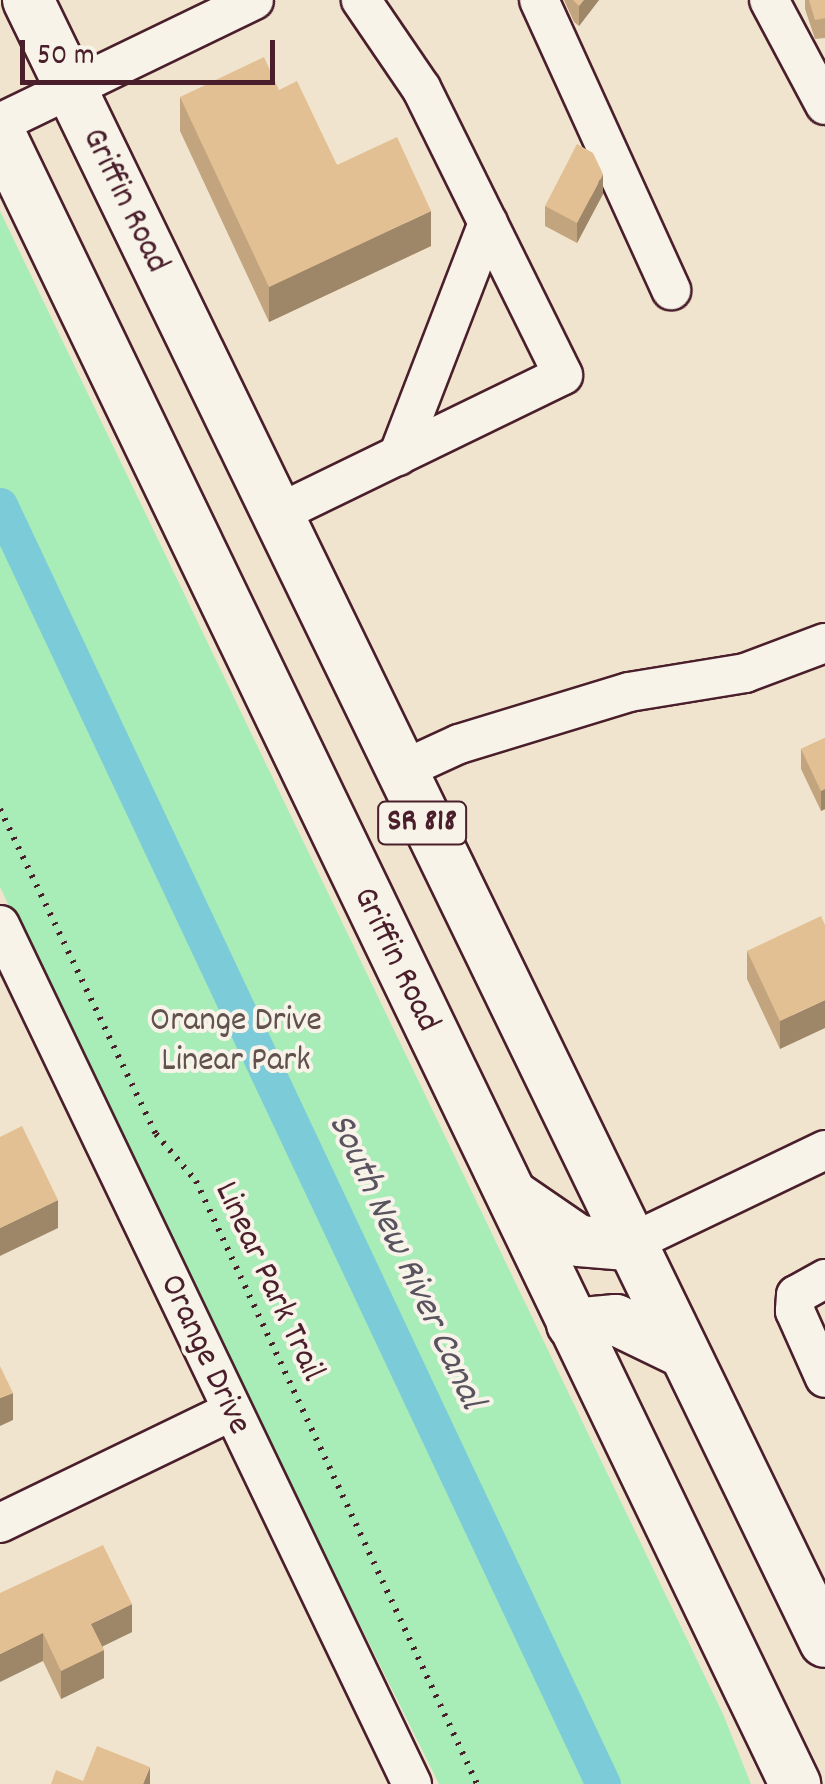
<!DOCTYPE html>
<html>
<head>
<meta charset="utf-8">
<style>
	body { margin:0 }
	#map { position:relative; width:825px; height:1784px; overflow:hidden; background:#f1e4cf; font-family:Dekko,sans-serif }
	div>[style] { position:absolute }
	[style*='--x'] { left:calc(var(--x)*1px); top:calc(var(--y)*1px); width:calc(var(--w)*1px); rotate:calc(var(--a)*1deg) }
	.green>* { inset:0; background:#a8ecb7 }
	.canal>* { height:35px; margin:-17.5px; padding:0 17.5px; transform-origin:17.5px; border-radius:17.5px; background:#7ccbd8 }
	.path>* { height:6px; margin-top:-3px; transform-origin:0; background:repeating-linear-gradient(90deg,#4a1f2b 0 2.5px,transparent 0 10.5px) }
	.roads { filter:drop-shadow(2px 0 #4a1f2b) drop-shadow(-2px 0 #4a1f2b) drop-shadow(0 2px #4a1f2b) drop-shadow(0 -2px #4a1f2b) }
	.minor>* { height:38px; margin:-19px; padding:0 19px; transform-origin:19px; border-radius:19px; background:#f7f3e8 }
	.major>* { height:50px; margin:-25px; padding:0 25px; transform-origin:25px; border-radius:25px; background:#f7f3e8 }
	.wall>* { inset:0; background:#c2a57f }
	.shaded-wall>* { inset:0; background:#9e8668 }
	.building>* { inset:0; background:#e2c094 }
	span { translate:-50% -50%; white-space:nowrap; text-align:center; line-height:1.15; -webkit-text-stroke:8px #f7f3e8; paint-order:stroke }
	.shield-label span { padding:2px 8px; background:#f7f3e8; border:2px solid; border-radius:8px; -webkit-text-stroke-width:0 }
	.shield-label { font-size:32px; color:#4a1f2b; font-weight:700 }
	.street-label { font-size:35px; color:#4a1f2b }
	.park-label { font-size:35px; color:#62524e }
	.water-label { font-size:38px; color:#59535f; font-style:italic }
	.scale { position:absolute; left:20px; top:40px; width:255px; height:45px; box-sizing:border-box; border:5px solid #4a1f2b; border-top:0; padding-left:12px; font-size:30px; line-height:35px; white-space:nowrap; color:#4a1f2b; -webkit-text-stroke:8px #f7f3e8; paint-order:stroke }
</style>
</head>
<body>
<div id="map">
	<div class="green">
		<div style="clip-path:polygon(0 211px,723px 1714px,751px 1784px,439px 1784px,130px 1161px,0 887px)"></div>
	</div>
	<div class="canal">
		<div style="--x:0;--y:505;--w:1414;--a:64.76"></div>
	</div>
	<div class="path">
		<div style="--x:0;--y:809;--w:361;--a:64.4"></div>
		<div style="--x:156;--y:1134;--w:62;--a:49.6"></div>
		<div style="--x:196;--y:1181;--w:665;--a:65.01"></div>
	</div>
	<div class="roads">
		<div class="minor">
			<div style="--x:539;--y:0;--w:319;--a:65.5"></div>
			<div style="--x:769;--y:0;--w:119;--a:61.9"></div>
			<div style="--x:0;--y:123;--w:282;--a:-25.8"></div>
			<div style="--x:398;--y:456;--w:250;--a:-68.9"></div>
			<div style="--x:275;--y:515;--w:320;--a:-25.9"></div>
			<div style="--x:563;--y:375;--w:320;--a:-116.3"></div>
			<div style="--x:421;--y:88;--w:107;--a:-124.3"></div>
			<div style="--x:398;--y:772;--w:67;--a:-24.7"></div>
			<div style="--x:459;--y:744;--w:178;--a:-17"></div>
			<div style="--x:629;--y:692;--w:118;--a:-9.3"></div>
			<div style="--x:745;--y:673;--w:85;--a:-20.6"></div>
			<div style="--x:0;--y:925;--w:953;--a:64.38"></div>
			<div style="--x:627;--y:1245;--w:220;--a:-25.6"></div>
			<div style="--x:825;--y:1279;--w:33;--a:151"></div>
			<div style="--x:796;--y:1295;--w:16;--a:94"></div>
			<div style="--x:795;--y:1311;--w:73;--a:65.9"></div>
			<div style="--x:0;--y:1523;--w:255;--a:-25.8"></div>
		</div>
		<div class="major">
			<div style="--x:28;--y:0;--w:1825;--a:64.11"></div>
			<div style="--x:0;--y:134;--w:1832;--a:64.27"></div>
			<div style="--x:512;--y:1195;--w:81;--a:34.5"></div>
			<div style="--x:579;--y:1241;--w:48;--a:4.8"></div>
			<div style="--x:572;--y:1324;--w:44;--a:-5.2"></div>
			<div style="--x:616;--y:1320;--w:69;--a:25.8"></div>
		</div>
	</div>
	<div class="wall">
		<div style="clip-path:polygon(564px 0,599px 0,579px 26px,574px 22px)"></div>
		<div style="clip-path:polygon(805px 0,825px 0,825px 38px,815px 39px,805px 9px)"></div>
		<div style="clip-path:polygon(279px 90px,337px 165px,431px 246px,269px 322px,180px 131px,180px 97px)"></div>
		<div style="clip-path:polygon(603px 194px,577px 243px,545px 226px,545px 206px)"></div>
		<div style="clip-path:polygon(825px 738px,825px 809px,821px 811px,801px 769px,801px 749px)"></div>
		<div style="clip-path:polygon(825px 925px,780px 1049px,747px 979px,747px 951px)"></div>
		<div style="clip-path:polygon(0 1593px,132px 1632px,103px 1646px,104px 1678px,61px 1699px,43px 1661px)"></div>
	</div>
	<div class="shaded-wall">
		<div style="clip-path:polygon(584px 0,599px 0,579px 26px,579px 6px)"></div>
		<div style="clip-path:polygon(603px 174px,603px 194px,577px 243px,577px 223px)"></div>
		<div style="clip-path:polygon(431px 211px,431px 246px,269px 322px,269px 287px)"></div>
		<div style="clip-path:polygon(825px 789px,825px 809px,821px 811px,821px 791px)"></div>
		<div style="clip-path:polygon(825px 1000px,825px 1028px,780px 1049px,780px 1021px)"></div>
		<div style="clip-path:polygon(58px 1200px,58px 1228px,0 1256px,0 1228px)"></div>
		<div style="clip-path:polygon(13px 1393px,13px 1420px,0 1426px,0 1398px)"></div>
		<div style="clip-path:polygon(132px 1604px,132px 1632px,91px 1652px,91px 1624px)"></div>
		<div style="clip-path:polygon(43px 1633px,43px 1661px,0 1682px,0 1654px)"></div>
		<div style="clip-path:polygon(104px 1650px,104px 1678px,61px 1699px,61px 1671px)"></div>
		<div style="clip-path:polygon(150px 1767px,150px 1784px,143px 1784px)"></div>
	</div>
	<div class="building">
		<div style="clip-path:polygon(573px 0,584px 0,579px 6px)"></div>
		<div style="clip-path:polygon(809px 0,825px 0,825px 18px,815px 20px)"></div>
		<div style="clip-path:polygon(264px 57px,279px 90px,297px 81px,337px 165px,397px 137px,431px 211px,269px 287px,180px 97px)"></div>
		<div style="clip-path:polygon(577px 144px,593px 153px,603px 174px,577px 223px,545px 206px)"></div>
		<div style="clip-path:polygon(825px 738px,825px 789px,821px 791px,801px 749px)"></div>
		<div style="clip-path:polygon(821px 916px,825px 925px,825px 1000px,780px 1021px,747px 951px)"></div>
		<div style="clip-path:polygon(22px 1126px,58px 1200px,0 1228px,0 1137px)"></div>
		<div style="clip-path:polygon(0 1366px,13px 1393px,0 1398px)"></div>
		<div style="clip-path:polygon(103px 1545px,132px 1604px,91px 1624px,104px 1650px,61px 1671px,43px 1633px,0 1654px,0 1593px)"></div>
		<div style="clip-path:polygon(97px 1746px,150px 1767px,143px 1784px,51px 1784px,56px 1770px,83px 1781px)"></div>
	</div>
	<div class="shield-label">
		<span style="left:422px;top:823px">SR 818</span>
	</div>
	<div class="street-label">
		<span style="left:124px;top:201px;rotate:64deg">Griffin Road</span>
		<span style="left:395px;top:960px;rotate:64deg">Griffin Road</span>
		<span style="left:268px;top:1282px;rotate:65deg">Linear Park Trail</span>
		<span style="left:204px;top:1355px;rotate:65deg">Orange Drive</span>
	</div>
	<div class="park-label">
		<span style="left:236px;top:1042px">Orange Drive<br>Linear Park</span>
	</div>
	<div class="water-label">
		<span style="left:404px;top:1262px;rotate:65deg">South New River Canal</span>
	</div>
	<div class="scale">50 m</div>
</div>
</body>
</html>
